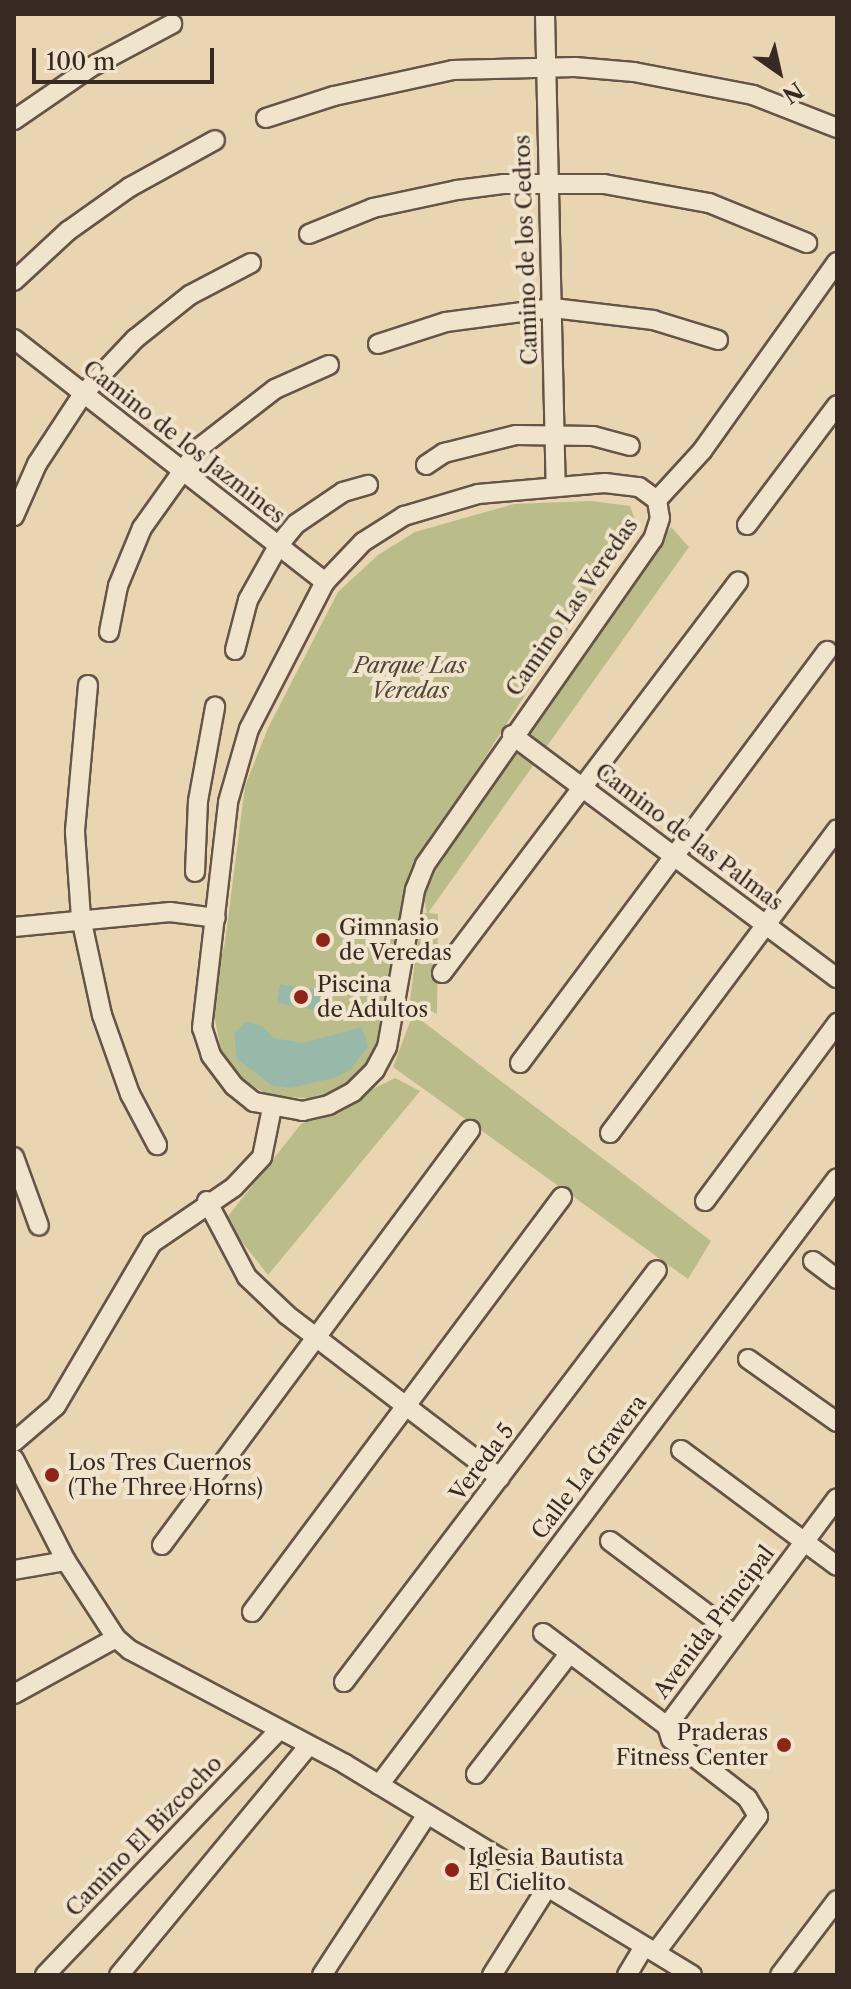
<!DOCTYPE html>
<html>
<head>
<meta charset="utf-8">
<style>
	body { margin:0 }
	#map { position:relative; width:851px; height:1989px; overflow:hidden; background:#e9d5b2; font-family:"Libre Caslon Text",serif }
	div>[style] { position:absolute }
	[style*='--x'] { left:calc(var(--x)*1px); top:calc(var(--y)*1px); width:calc(var(--w)*1px); rotate:calc(var(--a)*1deg) }
	.green>* { inset:0; background:#babc89 }
	.water>* { inset:0; background:#98b9a9 }
	.roads { filter:drop-shadow(2px 0 #655447) drop-shadow(-2px 0 #655447) drop-shadow(0 2px #655447) drop-shadow(0 -2px #655447) }
	.minor>* { height:18px; margin:-9px; padding:0 9px; transform-origin:9px; border-radius:9px; background:#f1e4cd }
	.dots>* { width:22px; height:22px; translate:-50% -50%; box-sizing:border-box; border:4px solid #f1e4cd; border-radius:50% }
	span { translate:-50% -50%; white-space:nowrap; text-align:center; line-height:1.15; -webkit-text-stroke:8px #f1e4cd; paint-order:stroke }
	.street-label { font-size:22px; color:#392923 }
	.park-label { font-size:22px; color:#534637; font-style:italic }
	.poi-label { font-size:22px; color:#392923 }
	.left { translate:0 -50%; text-align:left }
	.right { translate:-100% -50%; text-align:right }
	.frame { position:absolute; inset:0; border:16px solid #392923; pointer-events:none }
	.north { position:absolute; left:739px; top:32px; width:80px; height:80px; -webkit-text-stroke:6px #f1e4cd; paint-order:stroke; rotate:146deg; font-size:22px; font-weight:700; line-height:32px; text-align:center; color:#392923 }
	.north::after { content:''; display:block; margin:auto; width:28px; height:36px; background:#392923; clip-path:polygon(50% 0,100% 100%,50% 72%,0 100%) }
	.scale { position:absolute; left:32px; top:48px; width:182px; height:36px; box-sizing:border-box; border:4px solid #392923; border-top:0; padding-left:10px; font-size:24px; line-height:28px; white-space:nowrap; color:#392923; -webkit-text-stroke:6px #f1e4cd; paint-order:stroke }
</style>
</head>
<body>
<div id="map">
	<div class="green">
		<div style="clip-path:polygon(591px 501px,630px 506px,636px 523px,413px 869px,399px 920px,384px 1040px,367px 1070px,343px 1088px,316px 1099px,268px 1095px,240px 1078px,222px 1054px,211px 1001px,225px 942px,245px 786px,268px 728px,338px 592px,378px 555px,415px 532px,514px 504px)"></div>
		<div style="clip-path:polygon(671px 527px,689px 547px,428px 913px,438px 914px,437px 1014px,410px 1000px,421px 914px,427px 913px,422px 890px)"></div>
		<div style="clip-path:polygon(413px 1014px,711px 1241px,688px 1279px,393px 1067px)"></div>
		<div style="clip-path:polygon(395px 1078px,420px 1091px,268px 1275px,225px 1220px,301px 1124px)"></div>
	</div>
	<div class="water">
		<div style="clip-path:polygon(280px 984px,325px 991px,322px 1011px,277px 1003px)"></div>
		<div style="clip-path:polygon(246px 1022px,262px 1026px,273px 1038px,303px 1043px,362px 1027px,368px 1046px,351px 1069px,337px 1077px,291px 1088px,273px 1086px,237px 1059px,234px 1033px)"></div>
	</div>
	<div class="roads">
		<div class="minor">
			<div style="--x:545;--y:14;--w:471;--a:88.7"></div>
			<div style="--x:266;--y:118;--w:71;--a:-17.9"></div>
			<div style="--x:334;--y:96;--w:122;--a:-12.3"></div>
			<div style="--x:453;--y:70;--w:122;--a:-1.4"></div>
			<div style="--x:575;--y:67;--w:59;--a:4.8"></div>
			<div style="--x:634;--y:72;--w:121;--a:10.9"></div>
			<div style="--x:753;--y:95;--w:90;--a:21.4"></div>
			<div style="--x:14;--y:120;--w:93;--a:-34.5"></div>
			<div style="--x:91;--y:67;--w:92;--a:-28"></div>
			<div style="--x:309;--y:234;--w:69;--a:-22.1"></div>
			<div style="--x:373;--y:208;--w:86;--a:-12.1"></div>
			<div style="--x:457;--y:190;--w:46;--a:-7.4"></div>
			<div style="--x:503;--y:184;--w:101;--a:0"></div>
			<div style="--x:604;--y:184;--w:107;--a:10.3"></div>
			<div style="--x:709;--y:203;--w:106;--a:22.2"></div>
			<div style="--x:14;--y:281;--w:74;--a:-42.8"></div>
			<div style="--x:68;--y:231;--w:76;--a:-35.4"></div>
			<div style="--x:130;--y:187;--w:97;--a:-28.9"></div>
			<div style="--x:14;--y:339;--w:395;--a:38"></div>
			<div style="--x:378;--y:344;--w:71;--a:-17.9"></div>
			<div style="--x:446;--y:322;--w:108;--a:-7.5"></div>
			<div style="--x:553;--y:308;--w:101;--a:6.8"></div>
			<div style="--x:653;--y:320;--w:68;--a:17.1"></div>
			<div style="--x:426;--y:465;--w:22;--a:-34"></div>
			<div style="--x:444;--y:453;--w:74;--a:-14"></div>
			<div style="--x:516;--y:435;--w:77;--a:0.7"></div>
			<div style="--x:593;--y:436;--w:38;--a:15"></div>
			<div style="--x:605;--y:483;--w:34;--a:7"></div>
			<div style="--x:639;--y:487;--w:22;--a:36"></div>
			<div style="--x:657;--y:500;--w:18;--a:81"></div>
			<div style="--x:660;--y:518;--w:22;--a:108"></div>
			<div style="--x:653;--y:539;--w:398;--a:125"></div>
			<div style="--x:425;--y:865;--w:27;--a:112"></div>
			<div style="--x:415;--y:890;--w:159;--a:100.1"></div>
			<div style="--x:387;--y:1047;--w:26;--a:118"></div>
			<div style="--x:375;--y:1070;--w:31;--a:135"></div>
			<div style="--x:353;--y:1092;--w:27;--a:152"></div>
			<div style="--x:329;--y:1105;--w:27;--a:167"></div>
			<div style="--x:303;--y:1111;--w:50;--a:-169.6"></div>
			<div style="--x:254;--y:1102;--w:26;--a:-141"></div>
			<div style="--x:234;--y:1086;--w:39;--a:-127"></div>
			<div style="--x:211;--y:1055;--w:28;--a:-108"></div>
			<div style="--x:202;--y:1028;--w:227;--a:-83.4"></div>
			<div style="--x:228;--y:802;--w:76;--a:-74"></div>
			<div style="--x:249;--y:729;--w:165;--a:-62.7"></div>
			<div style="--x:325;--y:582;--w:55;--a:-46.5"></div>
			<div style="--x:363;--y:542;--w:49;--a:-32.4"></div>
			<div style="--x:404;--y:516;--w:77;--a:-16.6"></div>
			<div style="--x:478;--y:494;--w:127;--a:-5"></div>
			<div style="--x:657;--y:500;--w:67;--a:-47.4"></div>
			<div style="--x:702;--y:451;--w:232;--a:-54.5"></div>
			<div style="--x:14;--y:516;--w:57;--a:-66.1"></div>
			<div style="--x:37;--y:464;--w:84;--a:-56.7"></div>
			<div style="--x:83;--y:394;--w:76;--a:-46.6"></div>
			<div style="--x:135;--y:339;--w:70;--a:-38.7"></div>
			<div style="--x:190;--y:295;--w:69;--a:-27.7"></div>
			<div style="--x:747;--y:525;--w:150;--a:-53.1"></div>
			<div style="--x:109;--y:632;--w:47;--a:-78.9"></div>
			<div style="--x:118;--y:586;--w:63;--a:-67.5"></div>
			<div style="--x:142;--y:528;--w:98;--a:-54.5"></div>
			<div style="--x:199;--y:448;--w:96;--a:-37.8"></div>
			<div style="--x:275;--y:389;--w:59;--a:-24"></div>
			<div style="--x:235;--y:650;--w:52;--a:-75.4"></div>
			<div style="--x:248;--y:600;--w:62;--a:-60.9"></div>
			<div style="--x:278;--y:546;--w:28;--a:-51"></div>
			<div style="--x:296;--y:524;--w:57;--a:-34.2"></div>
			<div style="--x:343;--y:492;--w:26;--a:-16"></div>
			<div style="--x:88;--y:685;--w:148;--a:95.1"></div>
			<div style="--x:75;--y:832;--w:86;--a:86"></div>
			<div style="--x:81;--y:918;--w:99;--a:77.8"></div>
			<div style="--x:102;--y:1015;--w:84;--a:70.5"></div>
			<div style="--x:130;--y:1094;--w:58;--a:62.1"></div>
			<div style="--x:512;--y:735;--w:406;--a:36.8"></div>
			<div style="--x:195;--y:872;--w:71;--a:-87.6"></div>
			<div style="--x:198;--y:801;--w:96;--a:-79.7"></div>
			<div style="--x:14;--y:927;--w:157;--a:-5.5"></div>
			<div style="--x:170;--y:912;--w:46;--a:7.4"></div>
			<div style="--x:442;--y:973;--w:491;--a:-52.9"></div>
			<div style="--x:520;--y:1063;--w:514;--a:-53.31"></div>
			<div style="--x:610;--y:1133;--w:379;--a:-53.2"></div>
			<div style="--x:14;--y:1157;--w:73;--a:70.1"></div>
			<div style="--x:207;--y:1201;--w:86;--a:62.2"></div>
			<div style="--x:247;--y:1277;--w:55;--a:43.5"></div>
			<div style="--x:287;--y:1315;--w:268;--a:37.4"></div>
			<div style="--x:705;--y:1201;--w:222;--a:-53.4"></div>
			<div style="--x:813;--y:1261;--w:30;--a:37"></div>
			<div style="--x:748;--y:1359;--w:109;--a:35.3"></div>
			<div style="--x:14;--y:1442;--w:55;--a:-40.6"></div>
			<div style="--x:56;--y:1406;--w:189;--a:-59.5"></div>
			<div style="--x:152;--y:1243;--w:99;--a:-34.3"></div>
			<div style="--x:234;--y:1187;--w:41;--a:-47"></div>
			<div style="--x:262;--y:1157;--w:50;--a:-78.5"></div>
			<div style="--x:681;--y:1450;--w:194;--a:36.6"></div>
			<div style="--x:14;--y:1459;--w:114;--a:63"></div>
			<div style="--x:66;--y:1561;--w:92;--a:57"></div>
			<div style="--x:116;--y:1638;--w:18;--a:41"></div>
			<div style="--x:130;--y:1650;--w:243;--a:27.9"></div>
			<div style="--x:345;--y:1764;--w:406;--a:31.3"></div>
			<div style="--x:610;--y:1541;--w:156;--a:36.9"></div>
			<div style="--x:162;--y:1545;--w:517;--a:-53.42"></div>
			<div style="--x:14;--y:1570;--w:53;--a:-9.8"></div>
			<div style="--x:252;--y:1612;--w:518;--a:-53.24"></div>
			<div style="--x:543;--y:1633;--w:155;--a:36.9"></div>
			<div style="--x:344;--y:1682;--w:517;--a:-52.78"></div>
			<div style="--x:14;--y:1694;--w:116;--a:-28.8"></div>
			<div style="--x:476;--y:1774;--w:153;--a:-52.2"></div>
			<div style="--x:379;--y:1785;--w:760;--a:-52.96"></div>
			<div style="--x:656;--y:1952;--w:170;--a:-53.1"></div>
			<div style="--x:758;--y:1816;--w:21;--a:-121"></div>
			<div style="--x:747;--y:1798;--w:96;--a:-142.2"></div>
			<div style="--x:671;--y:1739;--w:14;--a:-107"></div>
			<div style="--x:667;--y:1726;--w:284;--a:-53.3"></div>
			<div style="--x:45;--y:1975;--w:337;--a:-46.3"></div>
			<div style="--x:119;--y:1975;--w:298;--a:-50.4"></div>
			<div style="--x:322;--y:1975;--w:190;--a:-56.8"></div>
			<div style="--x:492;--y:1975;--w:105;--a:-57.8"></div>
			<div style="--x:627;--y:1975;--w:33;--a:-59"></div>
			<div style="--x:780;--y:1975;--w:94;--a:-52.8"></div>
		</div>
	</div>
	<div class="dots">
		<div style="left:323px;top:940px;background:#8f2418"></div>
		<div style="left:301px;top:997px;background:#8f2418"></div>
		<div style="left:52px;top:1475px;background:#8f2418"></div>
		<div style="left:784px;top:1745px;background:#8f2418"></div>
		<div style="left:452px;top:1870px;background:#8f2418"></div>
	</div>
	<div class="street-label">
		<span style="left:526px;top:250px;rotate:-92deg">Camino de los Cedros</span>
		<span style="left:184px;top:442px;rotate:38deg">Camino de los Jazmines</span>
		<span style="left:572px;top:607px;rotate:-55deg">Camino Las Veredas</span>
		<span style="left:689px;top:837px;rotate:37deg">Camino de las Palmas</span>
		<span style="left:482px;top:1462px;rotate:-53deg">Vereda 5</span>
		<span style="left:589px;top:1467px;rotate:-53deg">Calle La Gravera</span>
		<span style="left:714px;top:1622px;rotate:-53deg">Avenida Principal</span>
		<span style="left:144px;top:1836px;rotate:-46deg">Camino El Bizcocho</span>
	</div>
	<div class="park-label">
		<span style="left:410px;top:678px">Parque Las<br>Veredas</span>
	</div>
	<div class="poi-label">
		<span class="left" style="left:339px;top:940px">Gimnasio<br>de Veredas</span>
		<span class="left" style="left:317px;top:997px">Piscina<br>de Adultos</span>
		<span class="left" style="left:68px;top:1475px">Los Tres Cuernos<br>(The Three Horns)</span>
		<span class="right" style="left:768px;top:1745px">Praderas<br>Fitness Center</span>
		<span class="left" style="left:468px;top:1870px">Iglesia Bautista<br>El Cielito</span>
	</div>
	<div class="frame"></div>
	<div class="north">N</div>
	<div class="scale">100 m</div>
</div>
</body>
</html>
